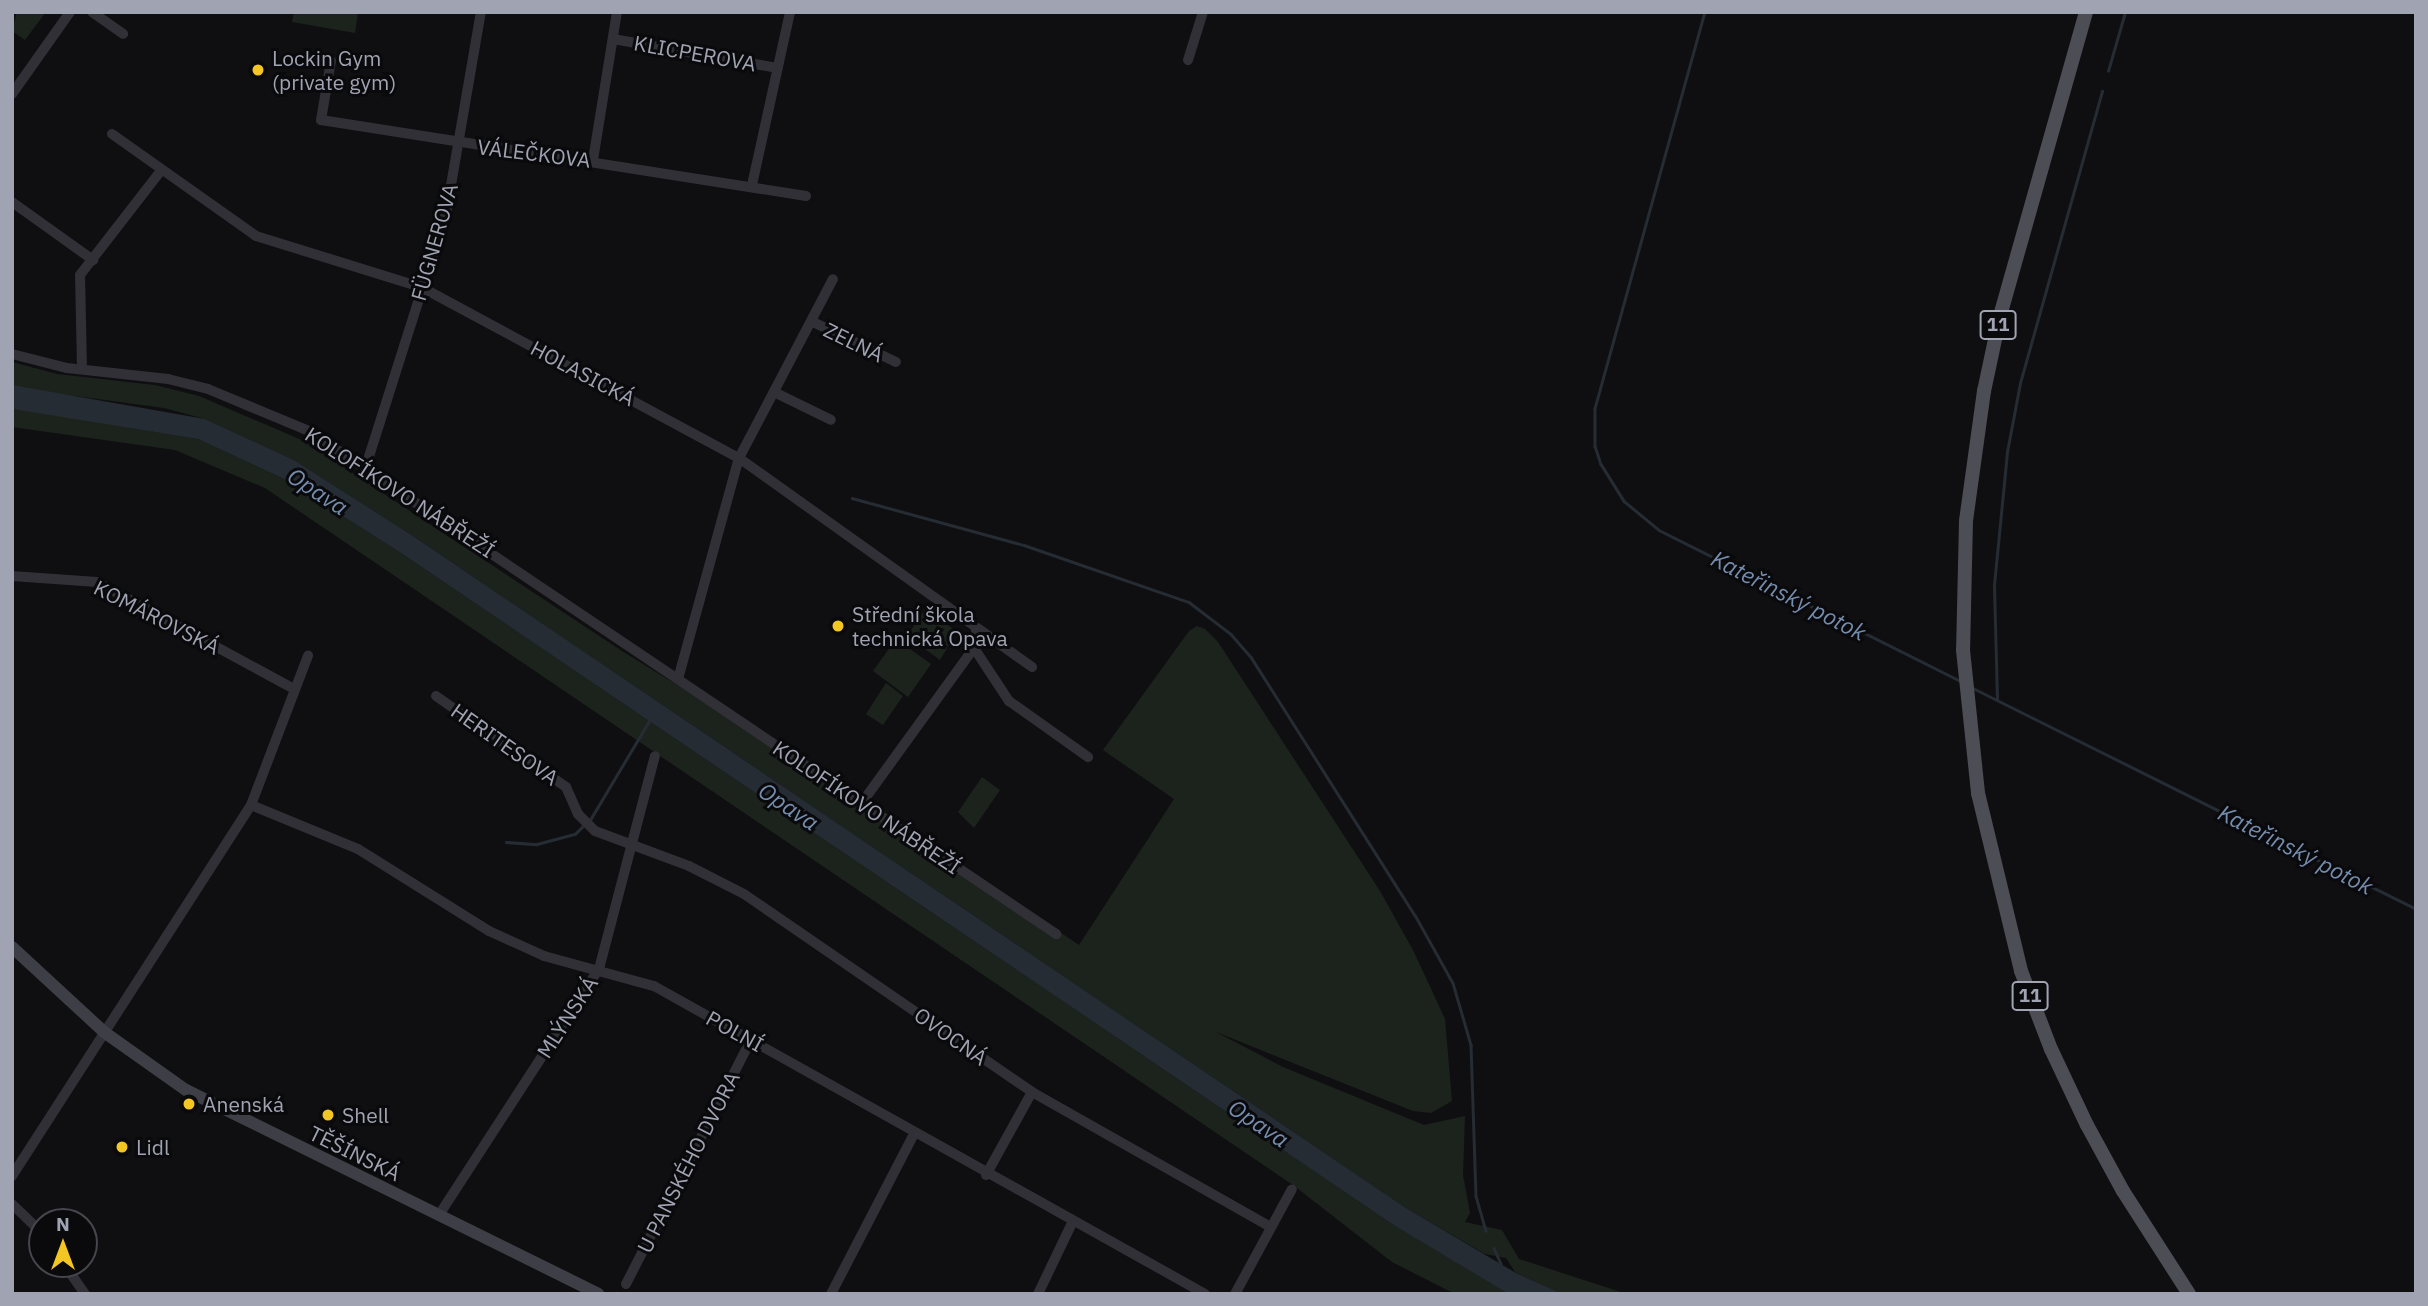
<!DOCTYPE html>
<html>
<head>
<meta charset="utf-8">
<style>
	body { margin:0 }
	#map { position:relative; width:2428px; height:1306px; overflow:hidden; background:#0f0f11; font-family:"IBM Plex Sans",sans-serif }
	div>[style] { position:absolute }
	[style*='--x'] { left:calc(var(--x)*1px); top:calc(var(--y)*1px); width:calc(var(--w)*1px); rotate:calc(var(--a)*1deg) }
	.green>* { inset:0; background:#1c231d }
	.water>* { inset:0; background:#262c34 }
	.stream>* { height:2.5px; margin:-1.25px; padding:0 1.25px; transform-origin:1.25px; border-radius:1.25px; background:#262c34 }
	.street>* { height:10px; margin:-5px; padding:0 5px; transform-origin:5px; border-radius:5px; background:#303036 }
	.secondary>* { height:12px; margin:-6px; padding:0 6px; transform-origin:6px; border-radius:6px; background:#3e3f46 }
	.primary>* { height:14px; margin:-7px; padding:0 7px; transform-origin:7px; border-radius:7px; background:#4c4d55 }
	.dots>* { width:19px; height:19px; translate:-50% -50%; box-sizing:border-box; border:4px solid #0a0a0c; border-radius:50% }
	span { translate:-50% -50%; white-space:nowrap; text-align:center; line-height:1.15; -webkit-text-stroke:6px #0a0a0c; paint-order:stroke }
	.shield-label span { padding:2px 5px; background:#0a0a0c; border:2px solid; border-radius:5px; -webkit-text-stroke-width:0 }
	.shield-label { font-size:19px; color:#a0a3b2; font-weight:700 }
	.street-label { font-size:21px; color:#a0a3b2 }
	.poi-label { font-size:21px; color:#a0a3b2 }
	.left { translate:0 -50%; text-align:left }
	.water-label { font-size:23px; color:#758dae; font-style:italic }
	.frame { position:absolute; inset:0; border:14px solid #a0a3b2; pointer-events:none }
	.north { position:absolute; left:28px; top:1208px; width:70px; height:70px; box-sizing:border-box; background:#0a0a0c; border:2px solid #46474e; border-radius:50%; rotate:0deg; font-size:19px; font-weight:700; line-height:28px; text-align:center; color:#a0a3b2 }
	.north::after { content:''; display:block; margin:auto; width:24px; height:32px; background:#f3c624; clip-path:polygon(50% 0,100% 100%,50% 72%,0 100%) }
</style>
</head>
<body>
<div id="map">
	<div class="green">
		<div style="clip-path:polygon(17px 12px,46px 12px,25px 40px,12px 31px)"></div>
		<div style="clip-path:polygon(294px 12px,358px 12px,355px 33px,292px 22px)"></div>
		<div style="clip-path:polygon(12px 362px,57px 374px,155px 385px,199px 396px,304px 441px,622px 651px,860px 798px,1079px 945px,1174px 799px,1103px 750px,1189px 631px,1197px 626px,1205px 629px,1218px 642px,1380px 891px,1414px 952px,1445px 1019px,1452px 1101px,1431px 1113px,1413px 1111px,1216px 1032px,1283px 1067px,1424px 1125px,1465px 1116px,1463px 1175px,1470px 1213px,1465px 1222px,1502px 1230px,1519px 1259px,1627px 1294px,1560px 1294px,1515px 1272px,1506px 1258px,1485px 1254px,1406px 1208px,413px 536px,294px 460px,205px 419px,164px 408px,24px 389px,12px 385px)"></div>
		<div style="clip-path:polygon(12px 408px,198px 439px,284px 479px,401px 553px,1395px 1226px,1510px 1294px,1455px 1294px,1392px 1262px,1293px 1185px,265px 488px,175px 450px,12px 427px)"></div>
		<div style="clip-path:polygon(926px 608px,957px 632px,940px 660px,907px 636px)"></div>
		<div style="clip-path:polygon(896px 639px,931px 664px,908px 697px,873px 671px)"></div>
		<div style="clip-path:polygon(886px 683px,903px 696px,883px 725px,866px 714px)"></div>
		<div style="clip-path:polygon(982px 777px,1000px 790px,974px 828px,958px 812px)"></div>
	</div>
	<div class="water">
		<div style="clip-path:polygon(12px 385px,205px 419px,294px 460px,413px 536px,1406px 1208px,1516px 1273px,1562px 1294px,1509px 1294px,1395px 1226px,401px 553px,284px 479px,198px 439px,19px 410px,12px 408px)"></div>
	</div>
	<div class="stream">
		<div style="--x:1705;--y:12;--w:411;--a:105.5"></div>
		<div style="--x:1595;--y:408;--w:38;--a:90"></div>
		<div style="--x:1595;--y:446;--w:19;--a:72"></div>
		<div style="--x:1601;--y:464;--w:44;--a:58.1"></div>
		<div style="--x:1624;--y:501;--w:45;--a:39.6"></div>
		<div style="--x:1659;--y:530;--w:339;--a:26.6"></div>
		<div style="--x:2108;--y:71;--w:61;--a:-73.9"></div>
		<div style="--x:852;--y:498;--w:178;--a:15.3"></div>
		<div style="--x:1024;--y:545;--w:175;--a:19.1"></div>
		<div style="--x:1189;--y:602;--w:53;--a:37.3"></div>
		<div style="--x:1231;--y:634;--w:30;--a:49"></div>
		<div style="--x:1251;--y:657;--w:306;--a:57.6"></div>
		<div style="--x:1415;--y:915;--w:78;--a:60.8"></div>
		<div style="--x:1453;--y:983;--w:65;--a:73.8"></div>
		<div style="--x:1471;--y:1045;--w:151;--a:88.1"></div>
		<div style="--x:1476;--y:1196;--w:36;--a:74"></div>
		<div style="--x:1971;--y:687;--w:497;--a:26.5"></div>
		<div style="--x:1997;--y:700;--w:115;--a:-91.5"></div>
		<div style="--x:1994;--y:585;--w:134;--a:-84.4"></div>
		<div style="--x:2007;--y:452;--w:70;--a:-79.3"></div>
		<div style="--x:2020;--y:383;--w:303;--a:-74.3"></div>
		<div style="--x:590;--y:820;--w:115;--a:-59.2"></div>
		<div style="--x:506;--y:842;--w:31;--a:4"></div>
		<div style="--x:537;--y:844;--w:39;--a:-15"></div>
		<div style="--x:575;--y:834;--w:14;--a:-45"></div>
		<div style="--x:1494;--y:1248;--w:17;--a:66"></div>
	</div>
	<div class="street">
		<div style="--x:92;--y:12;--w:38;--a:35"></div>
		<div style="--x:613;--y:39;--w:167;--a:10"></div>
		<div style="--x:1188;--y:60;--w:50;--a:-72.6"></div>
		<div style="--x:331;--y:61;--w:60;--a:99.6"></div>
		<div style="--x:321;--y:120;--w:491;--a:8.9"></div>
		<div style="--x:12;--y:94;--w:100;--a:-54.7"></div>
		<div style="--x:112;--y:134;--w:176;--a:35.3"></div>
		<div style="--x:256;--y:236;--w:173;--a:17.2"></div>
		<div style="--x:421;--y:287;--w:361;--a:28.3"></div>
		<div style="--x:739;--y:458;--w:360;--a:35.5"></div>
		<div style="--x:593;--y:160;--w:150;--a:-80.8"></div>
		<div style="--x:752;--y:185;--w:177;--a:-77.6"></div>
		<div style="--x:12;--y:202;--w:100;--a:35.6"></div>
		<div style="--x:813;--y:322;--w:92;--a:25.7"></div>
		<div style="--x:12;--y:354;--w:57;--a:14.3"></div>
		<div style="--x:67;--y:368;--w:102;--a:6.2"></div>
		<div style="--x:168;--y:379;--w:41;--a:14"></div>
		<div style="--x:208;--y:389;--w:109;--a:22.6"></div>
		<div style="--x:309;--y:431;--w:901;--a:33.95"></div>
		<div style="--x:82;--y:369;--w:94;--a:-91.2"></div>
		<div style="--x:80;--y:275;--w:130;--a:-52.2"></div>
		<div style="--x:776;--y:393;--w:61;--a:26.1"></div>
		<div style="--x:366;--y:466;--w:264;--a:-72.4"></div>
		<div style="--x:446;--y:214;--w:205;--a:-80.2"></div>
		<div style="--x:12;--y:576;--w:85;--a:4"></div>
		<div style="--x:97;--y:582;--w:224;--a:28.5"></div>
		<div style="--x:974;--y:648;--w:64;--a:56.6"></div>
		<div style="--x:1009;--y:701;--w:97;--a:35.3"></div>
		<div style="--x:678;--y:679;--w:229;--a:-74.6"></div>
		<div style="--x:739;--y:458;--w:202;--a:-62.3"></div>
		<div style="--x:436;--y:696;--w:159;--a:35"></div>
		<div style="--x:566;--y:787;--w:30;--a:66"></div>
		<div style="--x:578;--y:814;--w:24;--a:45"></div>
		<div style="--x:595;--y:831;--w:100;--a:20.4"></div>
		<div style="--x:689;--y:866;--w:62;--a:27"></div>
		<div style="--x:744;--y:894;--w:349;--a:34.5"></div>
		<div style="--x:1032;--y:1092;--w:274;--a:29.5"></div>
		<div style="--x:861;--y:804;--w:193;--a:-54.1"></div>
		<div style="--x:974;--y:648;--w:17;--a:-83"></div>
		<div style="--x:251;--y:805;--w:116;--a:22.4"></div>
		<div style="--x:358;--y:849;--w:155;--a:32"></div>
		<div style="--x:489;--y:931;--w:60;--a:24.4"></div>
		<div style="--x:544;--y:956;--w:114;--a:15.3"></div>
		<div style="--x:654;--y:986;--w:631;--a:29.2"></div>
		<div style="--x:986;--y:1175;--w:95;--a:-61"></div>
		<div style="--x:12;--y:1176;--w:441;--a:-57.2"></div>
		<div style="--x:251;--y:805;--w:160;--a:-69.1"></div>
		<div style="--x:12;--y:1204;--w:42;--a:44"></div>
		<div style="--x:439;--y:1215;--w:293;--a:-57"></div>
		<div style="--x:599;--y:969;--w:220;--a:-75.3"></div>
		<div style="--x:64;--y:1264;--w:37;--a:55"></div>
		<div style="--x:626;--y:1284;--w:274;--a:-62.9"></div>
		<div style="--x:831;--y:1294;--w:180;--a:-62.6"></div>
		<div style="--x:1038;--y:1294;--w:79;--a:-64.4"></div>
		<div style="--x:1235;--y:1294;--w:119;--a:-61.5"></div>
	</div>
	<div class="secondary">
		<div style="--x:12;--y:947;--w:125;--a:42.7"></div>
		<div style="--x:104;--y:1032;--w:100;--a:35.3"></div>
		<div style="--x:186;--y:1090;--w:460;--a:26.3"></div>
	</div>
	<div class="primary">
		<div style="--x:2086;--y:12;--w:316;--a:105.8"></div>
		<div style="--x:2000;--y:316;--w:77;--a:102"></div>
		<div style="--x:1984;--y:391;--w:131;--a:97.9"></div>
		<div style="--x:1966;--y:521;--w:129;--a:91.3"></div>
		<div style="--x:1963;--y:650;--w:144;--a:84"></div>
		<div style="--x:1978;--y:793;--w:183;--a:76.4"></div>
		<div style="--x:2021;--y:971;--w:84;--a:69"></div>
		<div style="--x:2051;--y:1049;--w:84;--a:64.7"></div>
		<div style="--x:2087;--y:1125;--w:75;--a:61.4"></div>
		<div style="--x:2123;--y:1191;--w:122;--a:57.3"></div>
	</div>
	<div class="dots">
		<div style="left:258px;top:70px;background:#f3c624"></div>
		<div style="left:838px;top:626px;background:#f3c624"></div>
		<div style="left:189px;top:1104px;background:#f3c624"></div>
		<div style="left:328px;top:1115px;background:#f3c624"></div>
		<div style="left:122px;top:1147px;background:#f3c624"></div>
	</div>
	<div class="shield-label">
		<span style="left:1998px;top:325px">11</span>
		<span style="left:2030px;top:996px">11</span>
	</div>
	<div class="street-label">
		<span style="left:695px;top:53px;rotate:10deg">KLICPEROVA</span>
		<span style="left:534px;top:153px;rotate:7deg">VÁLEČKOVA</span>
		<span style="left:434px;top:242px;rotate:-74deg">FÜGNEROVA</span>
		<span style="left:854px;top:342px;rotate:26deg">ZELNÁ</span>
		<span style="left:583px;top:373px;rotate:28deg">HOLASICKÁ</span>
		<span style="left:400px;top:492px;rotate:33deg">KOLOFÍKOVO NÁBŘEŽÍ</span>
		<span style="left:157px;top:617px;rotate:27deg">KOMÁROVSKÁ</span>
		<span style="left:505px;top:744px;rotate:35deg">HERITESOVA</span>
		<span style="left:867px;top:807px;rotate:34deg">KOLOFÍKOVO NÁBŘEŽÍ</span>
		<span style="left:567px;top:1017px;rotate:-57deg">MLÝNSKÁ</span>
		<span style="left:735px;top:1031px;rotate:29deg">POLNÍ</span>
		<span style="left:951px;top:1036px;rotate:35deg">OVOCNÁ</span>
		<span style="left:355px;top:1153px;rotate:26deg">TĚŠÍNSKÁ</span>
		<span style="left:688px;top:1162px;rotate:-63deg">U PANSKÉHO DVORA</span>
	</div>
	<div class="poi-label">
		<span class="left" style="left:272px;top:70px">Lockin Gym<br>(private gym)</span>
		<span class="left" style="left:852px;top:626px">Střední škola<br>technická Opava</span>
		<span class="left" style="left:203px;top:1104px">Anenská</span>
		<span class="left" style="left:342px;top:1115px">Shell</span>
		<span class="left" style="left:136px;top:1147px">Lidl</span>
	</div>
	<div class="water-label">
		<span style="left:318px;top:491px;rotate:33deg">Opava</span>
		<span style="left:1789px;top:595px;rotate:27deg">Kateřinský potok</span>
		<span style="left:789px;top:806px;rotate:34deg">Opava</span>
		<span style="left:2296px;top:849px;rotate:27deg">Kateřinský potok</span>
		<span style="left:1259px;top:1123px;rotate:34deg">Opava</span>
	</div>
	<div class="frame"></div>
	<div class="north">N</div>
</div>
</body>
</html>
